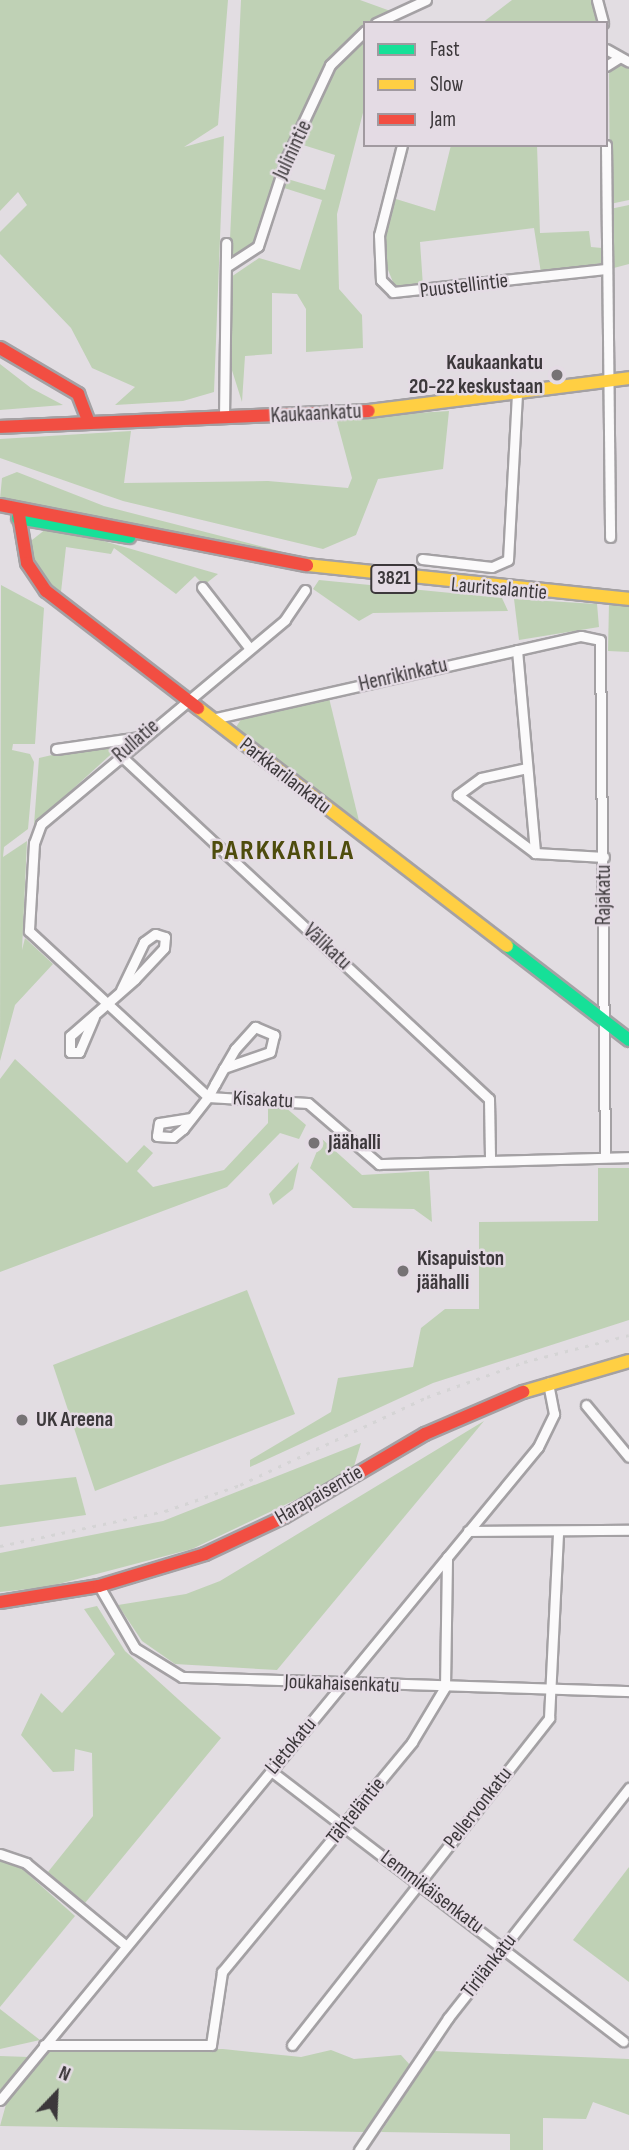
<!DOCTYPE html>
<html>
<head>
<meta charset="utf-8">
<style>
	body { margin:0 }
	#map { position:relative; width:629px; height:2150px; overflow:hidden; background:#e2dde2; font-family:"Sofia Sans Condensed",sans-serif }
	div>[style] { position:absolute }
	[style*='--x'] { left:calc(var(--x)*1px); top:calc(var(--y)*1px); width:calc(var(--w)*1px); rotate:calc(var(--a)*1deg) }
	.green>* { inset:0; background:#bfd1b5 }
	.roads { filter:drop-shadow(2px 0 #a4a1a4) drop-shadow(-2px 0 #a4a1a4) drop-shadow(0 2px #a4a1a4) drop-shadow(0 -2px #a4a1a4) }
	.street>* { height:9px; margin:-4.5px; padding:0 4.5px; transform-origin:4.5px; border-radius:4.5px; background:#fbfafb }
	.fast>* { height:12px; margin:-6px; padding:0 6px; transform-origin:6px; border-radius:6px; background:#16e098 }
	.slow>* { height:12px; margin:-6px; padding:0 6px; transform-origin:6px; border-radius:6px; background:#ffcf43 }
	.jam>* { height:12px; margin:-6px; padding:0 6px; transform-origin:6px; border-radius:6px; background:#f24e42 }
	.rail>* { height:2.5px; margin-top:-1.25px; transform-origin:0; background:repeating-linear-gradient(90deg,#d5d4d5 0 3.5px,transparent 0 10.5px) }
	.dots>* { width:19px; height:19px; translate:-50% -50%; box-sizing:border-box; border:4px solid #e4dbe4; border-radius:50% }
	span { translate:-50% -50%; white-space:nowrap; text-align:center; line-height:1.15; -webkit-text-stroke:5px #e4dbe4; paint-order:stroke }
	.shield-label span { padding:2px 5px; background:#e4dbe4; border:2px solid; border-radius:5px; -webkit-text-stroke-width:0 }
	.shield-label { font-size:19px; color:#3c383b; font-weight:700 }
	.street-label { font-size:21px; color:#3c383b }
	.poi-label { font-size:21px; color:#3c383b; font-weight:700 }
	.right { translate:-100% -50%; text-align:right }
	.left { translate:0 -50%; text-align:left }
	.district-label { font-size:28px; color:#4e4c0d; font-weight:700; letter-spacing:2px }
	.legend { position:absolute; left:363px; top:21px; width:245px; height:126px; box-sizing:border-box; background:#e4dbe4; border:2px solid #a19aa0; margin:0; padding:9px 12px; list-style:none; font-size:21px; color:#3c383b }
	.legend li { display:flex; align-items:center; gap:14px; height:35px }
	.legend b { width:35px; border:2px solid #a19aa0 }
	.north { position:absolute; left:21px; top:2059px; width:70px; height:70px; -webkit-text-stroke:5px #e4dbe4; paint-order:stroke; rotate:23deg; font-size:19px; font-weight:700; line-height:28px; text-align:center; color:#3c383b }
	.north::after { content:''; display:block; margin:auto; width:24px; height:32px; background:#3c383b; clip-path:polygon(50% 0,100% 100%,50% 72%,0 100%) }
</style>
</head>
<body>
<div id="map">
	<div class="green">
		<div style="clip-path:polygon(0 0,228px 0,218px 125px,184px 147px,224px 136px,214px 392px,183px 401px,115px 405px,135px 387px,92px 368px,71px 328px,0 254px,0 232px,27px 205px,18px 192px,0 211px)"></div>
		<div style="clip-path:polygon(241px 0,360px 0,396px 13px,365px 23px,327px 63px,275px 179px,256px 245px,229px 261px)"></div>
		<div style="clip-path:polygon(512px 0,591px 0,600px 23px,482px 23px)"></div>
		<div style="clip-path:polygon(365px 35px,365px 105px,337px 214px,339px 289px,362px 315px,363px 348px,306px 352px,306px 309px,297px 294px,272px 293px,272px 354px,245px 356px,242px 402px,230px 364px,231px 277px,259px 258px,300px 270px,322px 200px,281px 187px,284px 178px,325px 190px,335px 155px,300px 144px,338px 60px)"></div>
		<div style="clip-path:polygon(617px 63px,629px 64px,629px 200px,610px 204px,609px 67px)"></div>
		<div style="clip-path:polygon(451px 145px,537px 145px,540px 233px,589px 231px,591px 247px,602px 248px,602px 263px,541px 273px,534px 228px,420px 242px,423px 286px,395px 287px,384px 260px,384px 233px,396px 199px,435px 211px)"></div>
		<div style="clip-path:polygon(629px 205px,629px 264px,610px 269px,610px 209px)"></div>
		<div style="clip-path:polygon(0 364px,31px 388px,63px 405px,0 410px)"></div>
		<div style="clip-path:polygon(449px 411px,443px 469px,378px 479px,356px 535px,323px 549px,123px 501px,0 458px,0 439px,131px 431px,124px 483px,268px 481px,348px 488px,352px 478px,336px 418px)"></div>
		<div style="clip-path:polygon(17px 472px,104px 506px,291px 554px,0 499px,2px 478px)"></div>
		<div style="clip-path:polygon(46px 529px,107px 539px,100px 540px,218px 574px,204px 585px,195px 576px,176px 594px,114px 548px,111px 554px,66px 547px,61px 592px,44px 582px,32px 556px,32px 540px)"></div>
		<div style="clip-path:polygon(319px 580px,502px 598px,508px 611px,373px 613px,359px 621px,313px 589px)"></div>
		<div style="clip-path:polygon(1px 585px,44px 608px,35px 744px,13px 744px,12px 750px,30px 754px,34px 762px,28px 829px,4px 847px,3px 857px,27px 841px,22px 950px,25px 938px,53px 964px,15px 1005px,0 1061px)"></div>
		<div style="clip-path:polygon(514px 599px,597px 604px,599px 627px,519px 640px)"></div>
		<div style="clip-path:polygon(609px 603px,629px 605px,629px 652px,608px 651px)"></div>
		<div style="clip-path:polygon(329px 698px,359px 821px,234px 730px,242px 718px)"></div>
		<div style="clip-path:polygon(130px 737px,42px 817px,34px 825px,39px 758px)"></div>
		<div style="clip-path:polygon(15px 1059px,127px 1163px,144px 1145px,153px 1153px,137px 1171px,153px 1187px,224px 1170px,268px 1123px,268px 1106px,285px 1107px,306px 1125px,299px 1139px,280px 1133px,227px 1187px,0 1272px,0 1079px)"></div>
		<div style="clip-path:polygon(322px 1139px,362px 1175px,429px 1171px,432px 1222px,414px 1209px,353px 1208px,310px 1168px)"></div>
		<div style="clip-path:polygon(299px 1162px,293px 1189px,273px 1205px,269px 1194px)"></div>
		<div style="clip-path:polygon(598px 1168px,629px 1168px,629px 1320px,433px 1383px,250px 1467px,250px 1460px,331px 1412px,338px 1378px,413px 1367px,421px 1328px,445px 1309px,479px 1309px,479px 1222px,598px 1221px)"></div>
		<div style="clip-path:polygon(247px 1290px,295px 1414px,95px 1491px,53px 1365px)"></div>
		<div style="clip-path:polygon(484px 1421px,277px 1670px,175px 1664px,142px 1641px,118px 1605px,186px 1594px,220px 1581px)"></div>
		<div style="clip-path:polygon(361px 1443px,352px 1473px,192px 1549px,47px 1587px,0 1592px,0 1553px,163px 1521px)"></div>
		<div style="clip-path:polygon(76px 1477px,86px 1515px,0 1527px,0 1485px)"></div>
		<div style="clip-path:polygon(97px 1606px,125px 1651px,221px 1738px,85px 1903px,48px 1872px,93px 1816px,92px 1753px,75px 1749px,74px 1771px,53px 1772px,21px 1735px,41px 1693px,62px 1713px,115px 1654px,84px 1609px)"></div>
		<div style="clip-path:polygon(0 1861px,20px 1867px,75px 1916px,0 2007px)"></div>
		<div style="clip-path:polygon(629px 1867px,629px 1982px,573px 1940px)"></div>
		<div style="clip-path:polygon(0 2009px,40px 2040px,0 2049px)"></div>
		<div style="clip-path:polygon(223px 2049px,301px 2057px,331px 2050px,354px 2059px,401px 2055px,411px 2066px,365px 2132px,0 2126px,8px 2097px,45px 2052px)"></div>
		<div style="clip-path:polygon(433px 2051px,629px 2059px,629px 2115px,593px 2102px,586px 2119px,543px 2118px,543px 2150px,510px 2150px,510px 2134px,381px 2132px)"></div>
		<div style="clip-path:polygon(0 2056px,29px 2057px,0 2090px)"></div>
	</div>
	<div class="roads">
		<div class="street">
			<div style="--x:597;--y:0;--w:24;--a:75"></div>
			<div style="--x:376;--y:23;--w:55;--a:-24.7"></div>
			<div style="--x:606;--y:49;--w:26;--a:29"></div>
			<div style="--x:606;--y:66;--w:15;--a:-32"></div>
			<div style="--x:402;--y:145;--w:93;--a:104.3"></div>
			<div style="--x:379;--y:235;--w:45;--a:87.5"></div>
			<div style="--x:381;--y:280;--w:17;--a:45"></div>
			<div style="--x:393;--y:292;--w:214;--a:-6.2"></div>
			<div style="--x:606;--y:145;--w:392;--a:89.4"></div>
			<div style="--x:226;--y:267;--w:38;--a:-33"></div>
			<div style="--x:258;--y:246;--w:94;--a:-72"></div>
			<div style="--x:287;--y:157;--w:102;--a:-64.9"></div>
			<div style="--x:330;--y:65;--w:49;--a:-44.2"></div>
			<div style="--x:224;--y:418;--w:175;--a:-89.3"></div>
			<div style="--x:422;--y:559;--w:70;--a:6.5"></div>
			<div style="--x:492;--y:567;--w:17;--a:-24"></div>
			<div style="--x:508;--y:560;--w:164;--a:-86.9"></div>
			<div style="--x:202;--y:587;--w:75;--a:52.1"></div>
			<div style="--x:305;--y:590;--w:36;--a:124"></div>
			<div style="--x:285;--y:620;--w:318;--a:140.1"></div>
			<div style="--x:41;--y:824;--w:20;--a:110"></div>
			<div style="--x:34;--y:843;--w:88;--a:93.3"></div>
			<div style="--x:29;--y:931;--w:244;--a:42.8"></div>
			<div style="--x:208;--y:1097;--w:100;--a:3.4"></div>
			<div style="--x:308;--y:1103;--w:94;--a:40.7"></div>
			<div style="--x:379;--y:1164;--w:250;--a:-1.6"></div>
			<div style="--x:517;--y:650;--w:204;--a:84.9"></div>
			<div style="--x:535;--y:853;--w:69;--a:3.3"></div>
			<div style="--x:212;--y:719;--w:378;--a:-12.7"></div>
			<div style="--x:581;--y:636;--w:19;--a:12"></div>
			<div style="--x:600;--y:640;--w:517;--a:89.45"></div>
			<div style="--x:56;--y:749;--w:85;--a:-8.1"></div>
			<div style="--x:120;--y:755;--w:504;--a:42.99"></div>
			<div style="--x:489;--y:1099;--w:60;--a:89"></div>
			<div style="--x:527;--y:768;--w:47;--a:167.7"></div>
			<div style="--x:481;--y:778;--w:29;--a:144"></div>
			<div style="--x:458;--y:795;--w:96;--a:37"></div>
			<div style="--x:94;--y:1017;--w:38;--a:113"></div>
			<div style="--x:79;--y:1052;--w:9;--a:180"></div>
			<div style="--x:70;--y:1052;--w:16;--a:-90"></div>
			<div style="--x:70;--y:1036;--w:86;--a:-41.2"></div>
			<div style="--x:135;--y:979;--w:42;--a:-46.9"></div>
			<div style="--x:164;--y:948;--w:11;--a:-85"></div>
			<div style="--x:165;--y:937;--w:10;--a:-163"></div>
			<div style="--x:155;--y:934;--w:14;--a:144"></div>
			<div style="--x:144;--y:942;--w:53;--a:115.6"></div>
			<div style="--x:191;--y:1118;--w:32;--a:171"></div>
			<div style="--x:159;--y:1123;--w:13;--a:99"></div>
			<div style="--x:157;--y:1136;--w:16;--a:4"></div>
			<div style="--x:173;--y:1137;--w:13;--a:-39"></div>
			<div style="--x:183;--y:1129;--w:41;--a:-52"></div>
			<div style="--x:208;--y:1097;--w:15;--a:-62"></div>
			<div style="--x:215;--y:1084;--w:18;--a:-61"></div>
			<div style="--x:224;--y:1068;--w:22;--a:-60"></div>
			<div style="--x:235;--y:1049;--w:30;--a:-48"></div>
			<div style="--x:255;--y:1027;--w:21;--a:23"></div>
			<div style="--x:274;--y:1035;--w:17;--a:103"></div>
			<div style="--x:270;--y:1052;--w:49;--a:160.8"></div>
			<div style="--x:586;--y:1405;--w:67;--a:50.4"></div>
			<div style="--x:468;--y:1531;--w:161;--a:-0.4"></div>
			<div style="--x:99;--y:1586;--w:72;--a:59.9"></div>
			<div style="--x:135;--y:1648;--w:55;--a:31.7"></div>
			<div style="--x:182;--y:1677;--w:447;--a:1.8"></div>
			<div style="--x:271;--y:1771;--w:444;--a:37.5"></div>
			<div style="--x:0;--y:1854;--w:28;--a:19"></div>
			<div style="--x:26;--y:1863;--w:129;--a:39.6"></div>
			<div style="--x:44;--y:2045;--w:167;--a:0"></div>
			<div style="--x:211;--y:2045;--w:74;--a:-81.4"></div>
			<div style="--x:222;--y:1972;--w:298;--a:-50.4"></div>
			<div style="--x:412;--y:1742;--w:64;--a:-59"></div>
			<div style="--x:445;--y:1687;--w:130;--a:-89.1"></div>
			<div style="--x:292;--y:2045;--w:416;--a:-51.8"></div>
			<div style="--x:549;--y:1718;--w:186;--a:-87.2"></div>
			<div style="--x:0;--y:2100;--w:846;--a:-50.52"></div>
			<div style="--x:538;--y:1447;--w:37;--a:-64"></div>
			<div style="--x:554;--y:1414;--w:32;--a:-101"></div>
			<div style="--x:359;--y:2150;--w:159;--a:-56"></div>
			<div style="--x:448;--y:2018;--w:293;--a:-51.8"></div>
		</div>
		<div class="fast">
			<div style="--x:18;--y:518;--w:113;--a:9.7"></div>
			<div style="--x:507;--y:946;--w:154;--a:37.6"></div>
		</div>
		<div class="slow">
			<div style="--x:369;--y:411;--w:262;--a:-7.2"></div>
			<div style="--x:307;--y:565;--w:324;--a:6"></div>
			<div style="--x:198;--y:708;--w:390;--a:37.6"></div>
			<div style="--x:523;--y:1392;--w:110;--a:-16.3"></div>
		</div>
		<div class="jam">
			<div style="--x:0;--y:348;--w:91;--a:30.5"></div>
			<div style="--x:78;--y:394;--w:31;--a:69"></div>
			<div style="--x:0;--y:427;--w:369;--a:-2.5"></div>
			<div style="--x:0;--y:505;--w:313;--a:11.1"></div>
			<div style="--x:18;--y:509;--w:55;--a:80.5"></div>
			<div style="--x:27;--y:563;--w:34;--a:56"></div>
			<div style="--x:46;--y:591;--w:192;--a:37.6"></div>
			<div style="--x:0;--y:1602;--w:100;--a:-9.2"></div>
			<div style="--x:99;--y:1586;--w:111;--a:-16.8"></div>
			<div style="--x:205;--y:1554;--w:87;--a:-25.1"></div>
			<div style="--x:284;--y:1517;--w:164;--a:-30.5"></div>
			<div style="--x:425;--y:1434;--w:107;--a:-23.2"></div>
		</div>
	</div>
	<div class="rail">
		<div style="--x:0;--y:1546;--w:169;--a:-12"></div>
		<div style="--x:165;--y:1511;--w:79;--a:-19.1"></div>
		<div style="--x:240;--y:1485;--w:207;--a:-25.2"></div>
		<div style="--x:427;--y:1397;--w:103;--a:-19.8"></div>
		<div style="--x:524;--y:1362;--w:108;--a:-14.4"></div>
	</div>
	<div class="dots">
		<div style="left:557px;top:375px;background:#767275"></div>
		<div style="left:314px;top:1143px;background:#767275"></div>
		<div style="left:403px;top:1271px;background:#767275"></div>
		<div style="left:22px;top:1420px;background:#767275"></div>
	</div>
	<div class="shield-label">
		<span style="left:394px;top:579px">3821</span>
	</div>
	<div class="street-label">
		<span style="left:293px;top:150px;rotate:-65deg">Julinintie</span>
		<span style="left:464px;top:286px;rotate:-7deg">Puustellintie</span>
		<span style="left:316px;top:414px;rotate:-3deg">Kaukaankatu</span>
		<span style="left:499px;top:589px;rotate:5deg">Lauritsalantie</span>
		<span style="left:403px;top:675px;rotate:-13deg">Henrikinkatu</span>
		<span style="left:136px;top:741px;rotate:-41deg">Rullatie</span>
		<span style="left:285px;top:776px;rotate:38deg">Parkkarilankatu</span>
		<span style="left:604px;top:895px;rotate:-90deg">Rajakatu</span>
		<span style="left:327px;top:947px;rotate:43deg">Välikatu</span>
		<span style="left:263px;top:1100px;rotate:3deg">Kisakatu</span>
		<span style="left:319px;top:1495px;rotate:-30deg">Harapaisentie</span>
		<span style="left:342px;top:1684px;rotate:2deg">Joukahaisenkatu</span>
		<span style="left:291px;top:1746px;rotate:-50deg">Lietokatu</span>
		<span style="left:478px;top:1808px;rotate:-52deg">Pellervonkatu</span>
		<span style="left:356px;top:1811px;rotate:-51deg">Tähteläntie</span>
		<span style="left:432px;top:1892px;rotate:37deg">Lemmikäisenkatu</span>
		<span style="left:489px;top:1966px;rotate:-52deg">Tirilänkatu</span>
	</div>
	<div class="poi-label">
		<span class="right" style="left:543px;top:375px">Kaukaankatu<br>20-22 keskustaan</span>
		<span class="left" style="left:328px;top:1143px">Jäähalli</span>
		<span class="left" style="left:417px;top:1271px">Kisapuiston<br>jäähalli</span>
		<span class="left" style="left:36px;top:1420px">UK Areena</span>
	</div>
	<div class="district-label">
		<span style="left:283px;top:851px">PARKKARILA</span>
	</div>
	<ul class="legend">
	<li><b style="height:9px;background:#16e098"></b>Fast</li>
	<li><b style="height:9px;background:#ffcf43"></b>Slow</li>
	<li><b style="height:9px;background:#f24e42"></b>Jam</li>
	</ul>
	<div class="north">N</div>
</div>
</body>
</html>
